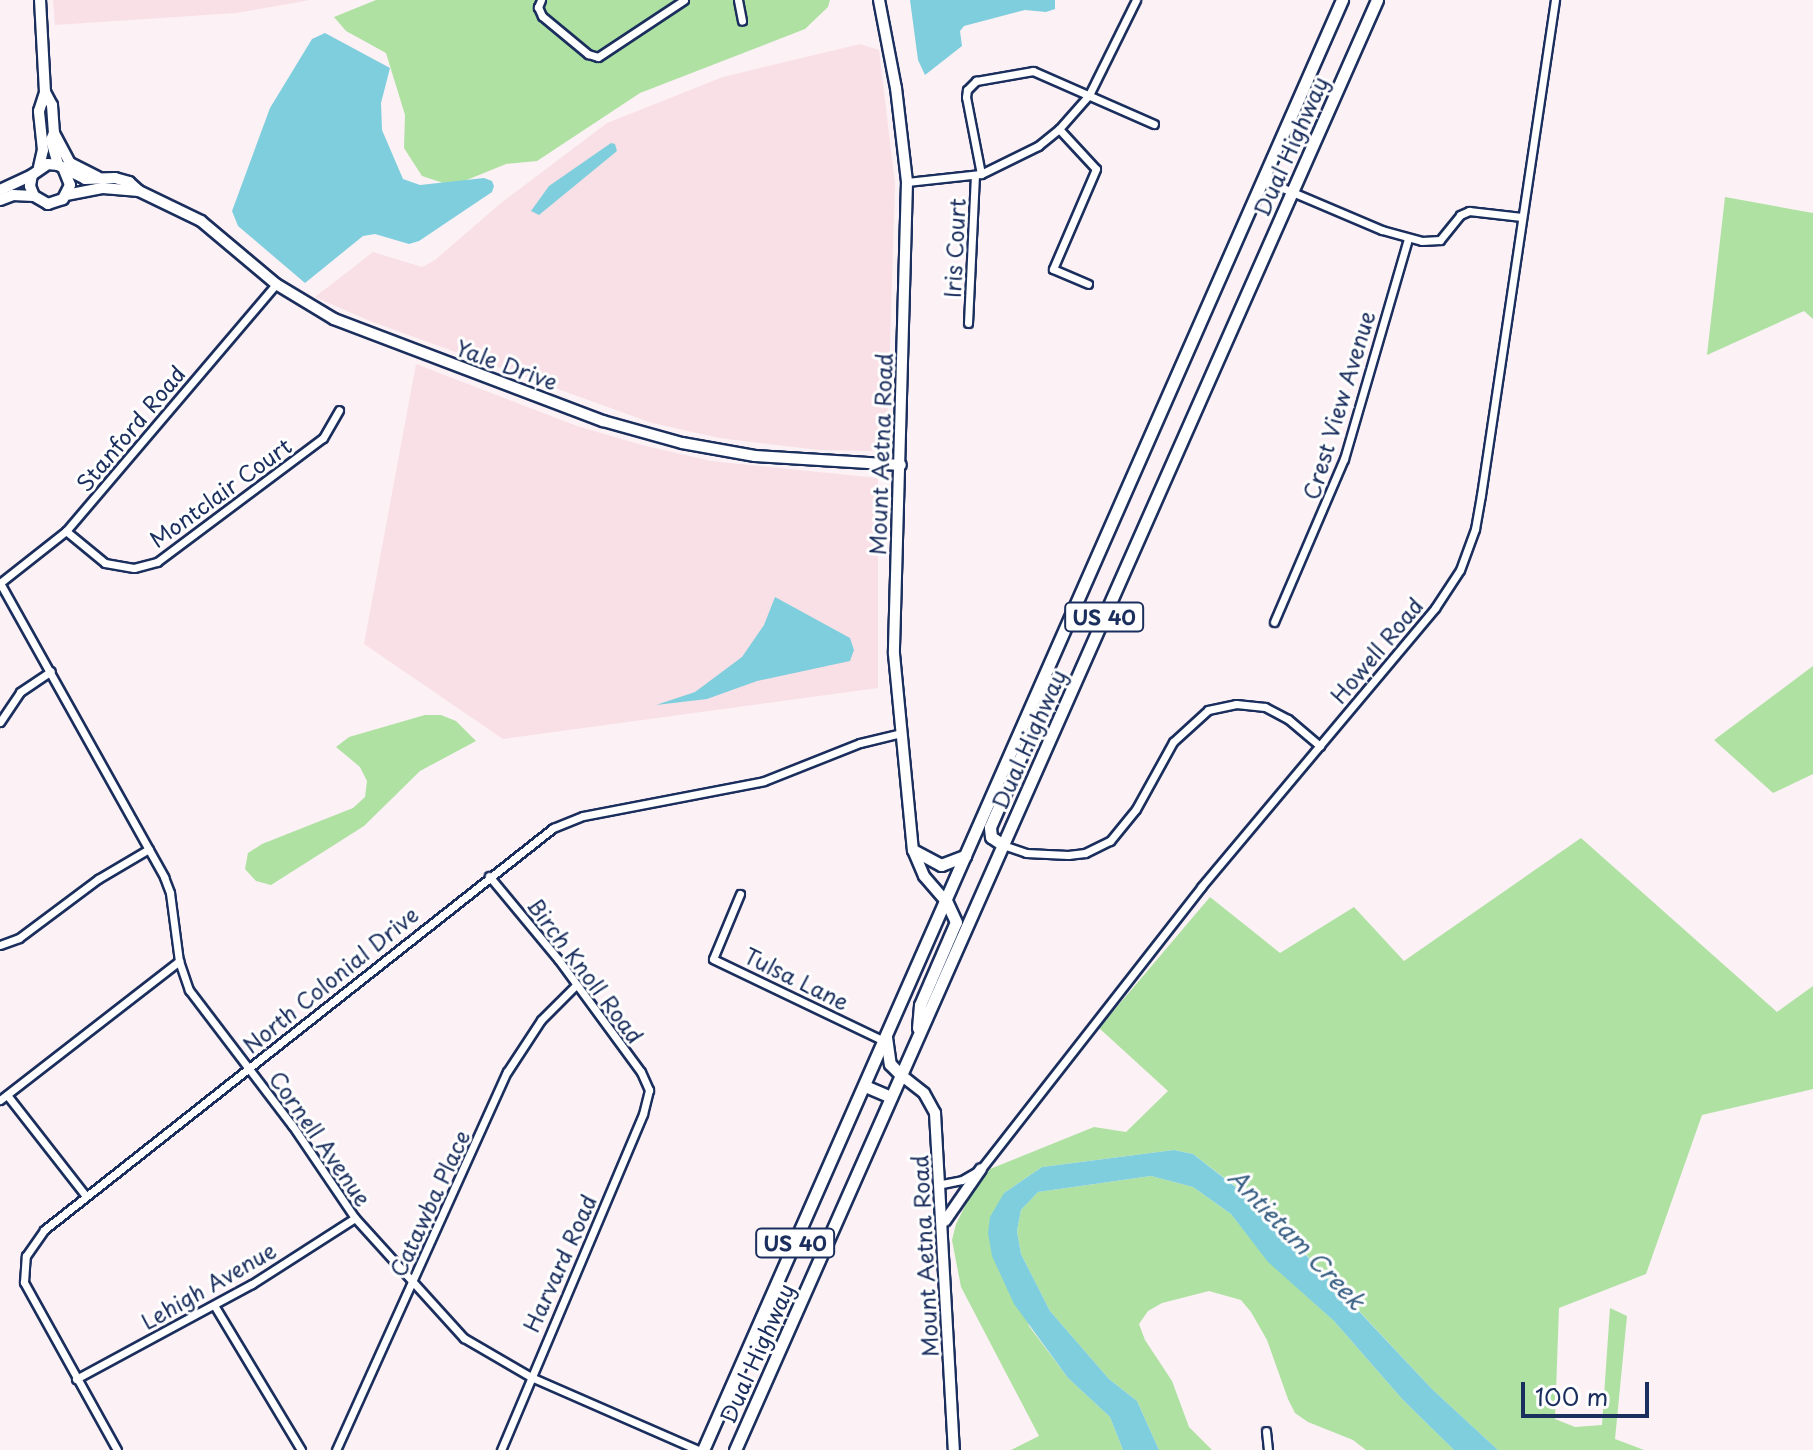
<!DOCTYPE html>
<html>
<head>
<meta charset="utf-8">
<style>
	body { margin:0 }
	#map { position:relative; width:1813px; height:1450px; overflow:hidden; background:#fcf1f4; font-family:"Playpen Sans",sans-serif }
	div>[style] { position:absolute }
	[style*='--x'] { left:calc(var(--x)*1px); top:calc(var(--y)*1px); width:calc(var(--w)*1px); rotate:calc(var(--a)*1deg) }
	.built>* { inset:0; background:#f9e0e6 }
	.green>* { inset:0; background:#aee1a2 }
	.water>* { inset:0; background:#7fcedd }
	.roads { filter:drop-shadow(2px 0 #1b2f5e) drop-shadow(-2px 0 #1b2f5e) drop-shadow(0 2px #1b2f5e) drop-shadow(0 -2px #1b2f5e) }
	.street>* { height:7px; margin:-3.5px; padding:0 3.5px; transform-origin:3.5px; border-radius:3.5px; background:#fff }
	.secondary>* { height:10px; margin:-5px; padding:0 5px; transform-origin:5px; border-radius:5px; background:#fff }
	.primary>* { height:11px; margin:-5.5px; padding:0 5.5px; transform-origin:5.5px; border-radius:5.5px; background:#fff }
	span { translate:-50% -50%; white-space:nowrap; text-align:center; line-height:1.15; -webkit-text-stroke:6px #fff; paint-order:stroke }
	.shield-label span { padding:2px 6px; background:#fff; border:2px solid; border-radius:6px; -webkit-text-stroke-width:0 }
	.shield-label { font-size:20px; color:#1b2f5e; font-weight:700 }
	.street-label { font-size:22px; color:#1b2f5e }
	.water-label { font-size:24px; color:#395f84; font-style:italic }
	.scale { position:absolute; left:1521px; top:1382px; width:128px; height:36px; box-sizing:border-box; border:4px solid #1b2f5e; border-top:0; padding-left:10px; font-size:24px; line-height:28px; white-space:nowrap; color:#1b2f5e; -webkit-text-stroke:6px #fff; paint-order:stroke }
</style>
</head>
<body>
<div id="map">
	<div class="built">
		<div style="clip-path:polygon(53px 0,310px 0,237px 13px,55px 25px)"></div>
		<div style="clip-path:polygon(860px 44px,879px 50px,895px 184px,887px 440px,872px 451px,819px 450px,719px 438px,652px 423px,370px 321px,315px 297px,373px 252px,422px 267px,435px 260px,501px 203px,607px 123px,723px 77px)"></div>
		<div style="clip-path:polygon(416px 364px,577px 426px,642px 445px,711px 461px,878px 478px,878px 688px,503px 739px,364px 644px)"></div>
	</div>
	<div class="green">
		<div style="clip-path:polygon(376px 0,830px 0,828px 7px,805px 29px,640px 93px,537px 161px,506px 164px,452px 186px,422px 176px,404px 148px,405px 115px,386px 53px,346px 31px,334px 17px)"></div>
		<div style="clip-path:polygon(1725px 197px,1813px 213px,1813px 319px,1804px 311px,1707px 355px)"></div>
		<div style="clip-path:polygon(1813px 666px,1813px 774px,1773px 793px,1714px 740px)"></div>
		<div style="clip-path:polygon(425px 715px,441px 715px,456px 721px,476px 741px,420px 771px,364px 826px,271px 885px,256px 881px,245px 869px,248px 853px,262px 844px,353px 808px,365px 797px,367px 781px,360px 767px,336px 747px,349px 737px)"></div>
		<div style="clip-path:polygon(1581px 838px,1777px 1012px,1813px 986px,1813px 1089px,1702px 1115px,1646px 1274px,1559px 1308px,1555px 1419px,1575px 1427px,1602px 1425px,1610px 1308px,1627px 1316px,1615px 1439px,1644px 1450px,1498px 1450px,1432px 1389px,1260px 1205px,1193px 1154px,1174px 1150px,1042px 1167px,1004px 1193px,1029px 1326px,1068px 1378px,1110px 1417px,1123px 1450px,1011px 1450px,1039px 1436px,961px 1287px,952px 1240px,956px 1224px,970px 1196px,990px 1169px,1094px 1127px,1126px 1132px,1168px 1091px,1099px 1028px,1210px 897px,1280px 953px,1354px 907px,1404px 961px)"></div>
		<div style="clip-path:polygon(1151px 1176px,1193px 1187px,1231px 1214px,1268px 1261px,1334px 1321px,1403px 1400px,1454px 1450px,1366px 1450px,1353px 1440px,1308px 1422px,1295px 1413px,1288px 1399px,1267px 1340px,1251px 1312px,1241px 1300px,1209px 1291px,1162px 1303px,1148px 1311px,1139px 1324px,1145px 1340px,1172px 1381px,1189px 1427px,1212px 1450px,1159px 1450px,1137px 1401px,1109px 1379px,1050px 1311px,1021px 1254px,1017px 1231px,1021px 1210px,1038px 1192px)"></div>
	</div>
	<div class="water">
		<div style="clip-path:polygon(910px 0,1055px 0,1055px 9px,1046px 12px,1025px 10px,964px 26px,960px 31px,962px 46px,925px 75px,918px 60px)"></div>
		<div style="clip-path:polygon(325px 33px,390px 68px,381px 103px,382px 130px,403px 179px,420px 185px,484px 178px,492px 181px,494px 186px,492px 192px,419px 241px,409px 244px,375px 234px,363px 236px,305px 283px,238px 226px,232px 211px,270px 108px,312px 39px)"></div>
		<div style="clip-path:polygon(611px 143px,615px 144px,617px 151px,539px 215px,531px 211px,549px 186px)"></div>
		<div style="clip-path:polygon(775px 597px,850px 638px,854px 650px,850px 661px,757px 681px,707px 699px,656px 705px,695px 692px,742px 657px,764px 625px)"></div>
		<div style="clip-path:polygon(1174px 1150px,1193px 1154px,1260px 1206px,1432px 1389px,1498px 1450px,1454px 1450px,1403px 1400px,1334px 1321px,1268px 1262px,1231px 1214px,1193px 1187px,1151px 1176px,1038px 1192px,1021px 1210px,1017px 1231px,1021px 1254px,1050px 1311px,1109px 1379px,1137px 1401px,1159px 1450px,1123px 1450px,1110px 1417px,1068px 1378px,1014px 1304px,992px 1256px,988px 1233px,990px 1217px,1004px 1193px,1042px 1167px)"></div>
	</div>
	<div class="roads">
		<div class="street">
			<div style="--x:541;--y:0;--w:8;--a:113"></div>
			<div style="--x:538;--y:7;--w:10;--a:66"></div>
			<div style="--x:542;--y:16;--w:60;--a:39.6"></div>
			<div style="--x:588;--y:54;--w:10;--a:17"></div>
			<div style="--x:598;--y:57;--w:103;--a:-33.5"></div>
			<div style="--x:738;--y:0;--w:21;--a:79"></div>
			<div style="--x:1059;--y:129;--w:54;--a:47.2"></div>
			<div style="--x:1096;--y:169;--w:109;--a:113.3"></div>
			<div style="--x:1053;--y:269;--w:38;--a:23"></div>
			<div style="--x:981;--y:174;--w:78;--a:-101"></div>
			<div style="--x:966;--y:97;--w:7;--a:-82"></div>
			<div style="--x:967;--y:90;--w:13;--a:-45"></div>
			<div style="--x:976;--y:81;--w:58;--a:-10"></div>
			<div style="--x:1033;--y:71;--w:132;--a:23.7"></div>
			<div style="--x:1264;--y:180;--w:128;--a:23"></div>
			<div style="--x:1382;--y:230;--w:41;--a:15.4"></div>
			<div style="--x:1422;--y:241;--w:18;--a:-3"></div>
			<div style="--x:1440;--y:240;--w:32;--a:-51"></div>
			<div style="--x:1460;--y:215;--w:10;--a:-24"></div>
			<div style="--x:1469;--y:211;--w:53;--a:6.5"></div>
			<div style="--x:907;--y:182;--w:74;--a:-6.2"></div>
			<div style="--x:981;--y:174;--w:64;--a:-26.2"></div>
			<div style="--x:1038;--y:146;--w:27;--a:-39"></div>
			<div style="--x:1059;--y:129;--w:45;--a:-48.6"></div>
			<div style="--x:1089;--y:95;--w:106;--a:-63.7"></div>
			<div style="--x:968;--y:323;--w:148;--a:-87.3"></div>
			<div style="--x:66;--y:531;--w:50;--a:39.4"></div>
			<div style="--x:105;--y:563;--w:29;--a:10"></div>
			<div style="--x:134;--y:568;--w:24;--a:-15"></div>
			<div style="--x:157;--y:562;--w:207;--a:-36.8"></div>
			<div style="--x:323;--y:438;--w:32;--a:-60"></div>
			<div style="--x:0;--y:583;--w:337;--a:60.8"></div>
			<div style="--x:164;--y:877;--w:17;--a:69"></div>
			<div style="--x:170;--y:893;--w:69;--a:82.5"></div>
			<div style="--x:179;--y:961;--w:31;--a:71"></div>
			<div style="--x:189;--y:990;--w:170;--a:52.7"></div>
			<div style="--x:292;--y:1125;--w:112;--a:55.9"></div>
			<div style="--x:355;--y:1218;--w:162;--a:47.8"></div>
			<div style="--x:464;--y:1338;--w:78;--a:30.2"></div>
			<div style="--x:531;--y:1377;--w:182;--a:23.6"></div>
			<div style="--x:0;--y:583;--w:84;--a:-38.2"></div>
			<div style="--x:66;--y:531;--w:324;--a:-49.6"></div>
			<div style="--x:1274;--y:622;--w:177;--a:-66.8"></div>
			<div style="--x:1344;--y:459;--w:229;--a:-73.8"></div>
			<div style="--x:0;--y:722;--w:36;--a:-56"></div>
			<div style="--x:20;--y:692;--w:37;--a:-34"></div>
			<div style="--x:1003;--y:845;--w:24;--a:19"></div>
			<div style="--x:1026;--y:853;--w:42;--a:2.7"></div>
			<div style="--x:1068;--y:855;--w:17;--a:-7"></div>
			<div style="--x:1085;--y:853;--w:28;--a:-26"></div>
			<div style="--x:1110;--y:841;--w:41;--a:-50.9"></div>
			<div style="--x:1136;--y:809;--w:77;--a:-61.1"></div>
			<div style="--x:1173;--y:742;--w:47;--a:-42.4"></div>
			<div style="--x:1208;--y:710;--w:29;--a:-12"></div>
			<div style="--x:1236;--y:704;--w:29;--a:6"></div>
			<div style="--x:1265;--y:707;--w:26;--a:28"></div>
			<div style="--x:1288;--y:719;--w:42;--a:40.2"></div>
			<div style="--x:489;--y:876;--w:108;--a:50.3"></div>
			<div style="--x:558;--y:959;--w:140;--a:53.7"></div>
			<div style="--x:641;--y:1072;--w:20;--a:66"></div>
			<div style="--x:649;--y:1090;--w:25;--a:104"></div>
			<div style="--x:643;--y:1114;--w:365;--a:112.9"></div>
			<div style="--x:740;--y:894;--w:70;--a:112.6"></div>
			<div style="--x:713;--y:959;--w:190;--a:25.6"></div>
			<div style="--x:0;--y:945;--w:20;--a:-20"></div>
			<div style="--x:19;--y:938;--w:99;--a:-36.8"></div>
			<div style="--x:98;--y:879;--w:59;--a:-30.5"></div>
			<div style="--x:7;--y:1095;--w:127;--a:52"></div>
			<div style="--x:0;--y:1100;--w:227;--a:-37.8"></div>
			<div style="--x:942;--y:1184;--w:20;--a:-11"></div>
			<div style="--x:962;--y:1180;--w:22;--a:-30"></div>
			<div style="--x:981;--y:1169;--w:358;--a:-52"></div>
			<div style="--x:1201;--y:887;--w:364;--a:-50"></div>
			<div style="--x:1435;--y:608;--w:45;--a:-56.7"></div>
			<div style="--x:1460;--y:570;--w:44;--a:-69.9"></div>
			<div style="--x:1475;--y:529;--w:35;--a:-80"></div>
			<div style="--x:1481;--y:495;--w:501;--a:-81.5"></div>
			<div style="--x:214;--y:1305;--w:169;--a:59"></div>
			<div style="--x:76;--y:1379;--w:200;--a:-28.4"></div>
			<div style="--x:252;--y:1284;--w:122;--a:-32.7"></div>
			<div style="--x:1266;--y:1431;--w:19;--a:84"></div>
			<div style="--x:117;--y:1450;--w:192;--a:-119"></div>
			<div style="--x:24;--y:1282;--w:26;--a:-86"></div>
			<div style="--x:26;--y:1256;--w:32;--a:-55"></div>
			<div style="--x:44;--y:1230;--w:649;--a:-38.3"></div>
			<div style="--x:553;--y:828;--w:32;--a:-22"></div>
			<div style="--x:583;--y:816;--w:184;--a:-10.9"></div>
			<div style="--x:764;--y:781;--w:103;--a:-21.6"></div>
			<div style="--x:860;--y:743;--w:42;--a:-13.7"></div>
			<div style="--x:336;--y:1450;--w:415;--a:-65.7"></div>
			<div style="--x:507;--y:1072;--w:62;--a:-56.8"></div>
			<div style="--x:541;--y:1020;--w:49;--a:-45"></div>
		</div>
		<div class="secondary">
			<div style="--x:879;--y:0;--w:90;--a:79.1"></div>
			<div style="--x:896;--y:88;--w:95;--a:83.3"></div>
			<div style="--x:907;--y:182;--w:472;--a:91.6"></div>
			<div style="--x:894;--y:654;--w:197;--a:84.5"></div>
			<div style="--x:913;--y:850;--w:28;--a:67"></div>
			<div style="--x:924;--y:876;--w:33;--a:49"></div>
			<div style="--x:45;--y:92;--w:15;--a:62"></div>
			<div style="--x:52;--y:105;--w:28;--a:86"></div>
			<div style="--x:54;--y:133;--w:8;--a:113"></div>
			<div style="--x:51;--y:140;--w:26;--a:74"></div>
			<div style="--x:54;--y:133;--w:34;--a:62"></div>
			<div style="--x:70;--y:163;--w:31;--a:27"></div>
			<div style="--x:39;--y:167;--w:17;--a:-77"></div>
			<div style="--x:43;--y:150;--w:39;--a:-96"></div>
			<div style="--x:39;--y:111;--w:20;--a:-72"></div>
			<div style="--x:45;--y:92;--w:92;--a:-93.1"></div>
			<div style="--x:64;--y:170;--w:16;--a:68"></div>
			<div style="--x:70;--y:185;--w:16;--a:117"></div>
			<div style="--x:63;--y:199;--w:16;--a:162"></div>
			<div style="--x:48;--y:204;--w:16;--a:-150"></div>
			<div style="--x:34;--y:196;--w:11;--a:-112"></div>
			<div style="--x:30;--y:186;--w:11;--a:-80"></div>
			<div style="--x:32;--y:175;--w:19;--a:-35"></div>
			<div style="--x:48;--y:164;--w:10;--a:6"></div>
			<div style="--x:58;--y:165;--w:30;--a:27"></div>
			<div style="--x:85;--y:179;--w:30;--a:-2"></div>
			<div style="--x:115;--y:178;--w:15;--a:16"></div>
			<div style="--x:129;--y:182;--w:13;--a:42"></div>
			<div style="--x:139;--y:191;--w:69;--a:25.8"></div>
			<div style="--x:201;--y:221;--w:98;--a:40"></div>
			<div style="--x:276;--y:284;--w:68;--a:31.1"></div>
			<div style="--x:334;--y:319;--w:288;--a:20.8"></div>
			<div style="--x:603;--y:421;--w:82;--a:15.6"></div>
			<div style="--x:682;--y:443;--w:74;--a:10.1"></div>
			<div style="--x:755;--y:456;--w:146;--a:3.5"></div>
			<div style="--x:0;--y:190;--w:35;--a:-25"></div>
			<div style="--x:66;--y:195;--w:38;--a:-11"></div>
			<div style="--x:103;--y:188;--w:36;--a:5"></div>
			<div style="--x:0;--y:200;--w:14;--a:-21"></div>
			<div style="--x:13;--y:195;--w:21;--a:3"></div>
			<div style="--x:901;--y:1075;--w:29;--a:38"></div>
			<div style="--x:924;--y:1093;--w:23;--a:61"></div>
			<div style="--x:935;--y:1113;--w:338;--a:86.8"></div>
			<div style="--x:945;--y:1221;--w:63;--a:-55.3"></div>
		</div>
		<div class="primary">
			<div style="--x:1003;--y:845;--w:14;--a:-146"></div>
			<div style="--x:991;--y:837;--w:10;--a:-96"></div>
			<div style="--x:990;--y:827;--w:140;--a:-66.4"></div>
			<div style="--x:1046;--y:699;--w:19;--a:-90"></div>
			<div style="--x:913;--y:850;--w:32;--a:28"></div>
			<div style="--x:941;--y:865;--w:26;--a:-21"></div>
			<div style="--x:918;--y:1028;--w:23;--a:-85"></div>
			<div style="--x:920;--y:1005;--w:90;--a:-66.6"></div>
			<div style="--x:956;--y:922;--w:23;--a:-115"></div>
			<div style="--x:886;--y:1037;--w:27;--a:82"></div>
			<div style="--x:890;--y:1064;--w:16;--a:45"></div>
			<div style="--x:865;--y:1086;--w:28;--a:23"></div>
			<div style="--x:703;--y:1450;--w:1585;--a:-66.22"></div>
			<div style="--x:735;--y:1450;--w:1586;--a:-66.12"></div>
		</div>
	</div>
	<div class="shield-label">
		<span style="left:1104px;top:617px">US 40</span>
		<span style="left:795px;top:1243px">US 40</span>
	</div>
	<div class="street-label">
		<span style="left:1290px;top:146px;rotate:-66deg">Dual Highway</span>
		<span style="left:954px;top:248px;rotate:-87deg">Iris Court</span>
		<span style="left:507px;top:364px;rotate:20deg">Yale Drive</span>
		<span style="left:1338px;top:405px;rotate:-73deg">Crest View Avenue</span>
		<span style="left:130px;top:428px;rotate:-50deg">Stanford Road</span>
		<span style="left:880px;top:454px;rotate:-88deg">Mount Aetna Road</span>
		<span style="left:220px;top:492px;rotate:-36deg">Montclair Court</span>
		<span style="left:1376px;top:650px;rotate:-50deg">Howell Road</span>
		<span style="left:1028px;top:739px;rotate:-66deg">Dual Highway</span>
		<span style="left:586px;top:970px;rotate:53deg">Birch Knoll Road</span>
		<span style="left:797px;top:978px;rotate:26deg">Tulsa Lane</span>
		<span style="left:330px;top:979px;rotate:-39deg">North Colonial Drive</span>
		<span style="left:321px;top:1138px;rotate:55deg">Cornell Avenue</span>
		<span style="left:429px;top:1203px;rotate:-65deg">Catawba Place</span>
		<span style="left:924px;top:1256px;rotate:-93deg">Mount Aetna Road</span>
		<span style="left:559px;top:1263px;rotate:-66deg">Harvard Road</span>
		<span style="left:208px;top:1285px;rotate:-30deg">Lehigh Avenue</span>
		<span style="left:756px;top:1353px;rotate:-66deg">Dual Highway</span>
	</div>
	<div class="water-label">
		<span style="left:1297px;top:1239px;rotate:46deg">Antietam Creek</span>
	</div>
	<div class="scale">100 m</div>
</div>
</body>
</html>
